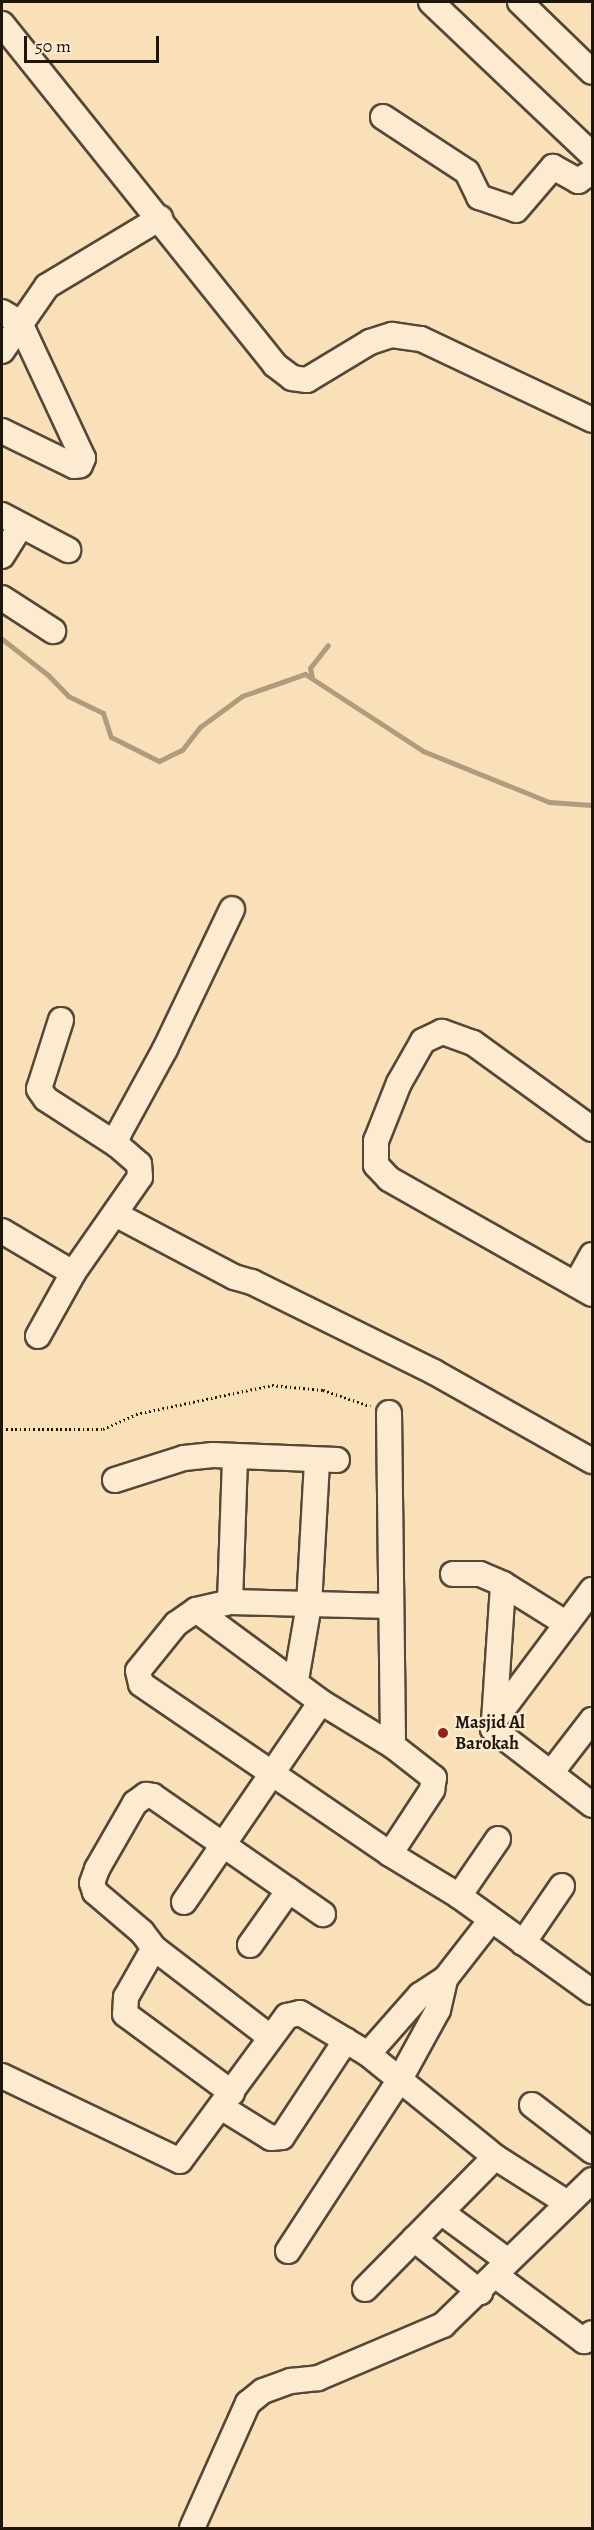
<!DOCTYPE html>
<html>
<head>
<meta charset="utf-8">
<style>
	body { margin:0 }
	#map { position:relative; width:594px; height:2530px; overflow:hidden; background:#fae0b8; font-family:Alegreya,serif }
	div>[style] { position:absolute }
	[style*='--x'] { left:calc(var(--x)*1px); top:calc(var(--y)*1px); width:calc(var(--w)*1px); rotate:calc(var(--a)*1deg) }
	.stream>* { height:5px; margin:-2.5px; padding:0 2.5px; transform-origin:2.5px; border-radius:2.5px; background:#af9b7e }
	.path>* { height:3px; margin-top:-1.5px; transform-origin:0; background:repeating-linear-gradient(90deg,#1d160d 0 1.5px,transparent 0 4.5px) }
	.roads { filter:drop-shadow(2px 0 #544838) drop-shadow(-2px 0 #544838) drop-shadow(0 2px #544838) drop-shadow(0 -2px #544838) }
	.minor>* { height:24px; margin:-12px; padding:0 12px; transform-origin:12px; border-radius:12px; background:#fcebd1 }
	.dots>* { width:16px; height:16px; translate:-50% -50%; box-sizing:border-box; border:3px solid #fcebd1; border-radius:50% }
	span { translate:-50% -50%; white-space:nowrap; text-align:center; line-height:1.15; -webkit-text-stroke:4.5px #fcebd1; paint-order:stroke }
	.poi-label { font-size:18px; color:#1d160d; font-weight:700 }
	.left { translate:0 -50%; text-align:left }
	.frame { position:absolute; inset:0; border:3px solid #1d160d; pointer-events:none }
	.scale { position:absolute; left:24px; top:36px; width:135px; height:27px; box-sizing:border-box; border:3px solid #1d160d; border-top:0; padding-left:8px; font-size:18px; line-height:21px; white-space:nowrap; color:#1d160d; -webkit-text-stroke:4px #fcebd1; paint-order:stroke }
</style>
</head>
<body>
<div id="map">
	<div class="stream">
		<div style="--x:2;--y:639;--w:58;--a:38"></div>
		<div style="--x:48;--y:675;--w:29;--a:46"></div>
		<div style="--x:68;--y:696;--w:39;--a:26"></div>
		<div style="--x:103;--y:713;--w:25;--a:72"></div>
		<div style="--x:111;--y:737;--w:54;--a:26.6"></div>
		<div style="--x:159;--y:761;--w:25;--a:-26"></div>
		<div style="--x:182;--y:750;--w:29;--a:-52"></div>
		<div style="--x:200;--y:727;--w:52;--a:-36.4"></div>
		<div style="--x:242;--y:696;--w:67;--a:-19.2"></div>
		<div style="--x:305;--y:674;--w:141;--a:33.1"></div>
		<div style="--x:423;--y:751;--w:136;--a:22"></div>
		<div style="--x:549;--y:802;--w:43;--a:4"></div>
		<div style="--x:312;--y:678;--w:10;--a:-101"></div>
		<div style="--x:310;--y:668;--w:29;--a:-52"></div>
	</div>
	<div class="path">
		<div style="--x:2;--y:1429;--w:101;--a:0"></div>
		<div style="--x:103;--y:1429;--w:36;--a:-24"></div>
		<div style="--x:136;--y:1414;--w:139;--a:-12"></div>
		<div style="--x:272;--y:1385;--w:51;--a:5.6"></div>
		<div style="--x:323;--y:1390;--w:50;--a:18.8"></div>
	</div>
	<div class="roads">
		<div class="minor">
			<div style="--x:431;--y:2;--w:222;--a:43.5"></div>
			<div style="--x:520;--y:2;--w:100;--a:44.2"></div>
			<div style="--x:2;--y:24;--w:437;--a:51.3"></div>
			<div style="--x:275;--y:365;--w:21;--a:37"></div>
			<div style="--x:292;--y:378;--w:15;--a:8"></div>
			<div style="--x:307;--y:380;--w:74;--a:-31.1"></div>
			<div style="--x:370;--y:342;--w:23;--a:-18"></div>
			<div style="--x:392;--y:335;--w:29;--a:8"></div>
			<div style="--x:421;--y:339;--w:189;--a:25.3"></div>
			<div style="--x:383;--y:117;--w:100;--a:33.2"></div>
			<div style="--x:467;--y:172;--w:28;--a:64"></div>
			<div style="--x:479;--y:197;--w:39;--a:19"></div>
			<div style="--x:516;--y:210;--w:57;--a:-49.3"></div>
			<div style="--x:553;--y:167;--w:29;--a:29"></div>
			<div style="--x:578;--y:181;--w:17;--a:-33"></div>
			<div style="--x:2;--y:312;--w:21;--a:31"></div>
			<div style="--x:20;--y:323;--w:149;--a:65"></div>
			<div style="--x:83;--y:458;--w:8;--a:113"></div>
			<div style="--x:80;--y:465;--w:6;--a:171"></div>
			<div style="--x:74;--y:466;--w:80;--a:-154.1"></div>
			<div style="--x:2;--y:351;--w:79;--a:-55.3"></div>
			<div style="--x:47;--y:286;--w:132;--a:-31"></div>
			<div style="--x:2;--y:515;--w:75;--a:27.9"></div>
			<div style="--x:2;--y:556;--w:36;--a:-58"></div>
			<div style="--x:2;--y:598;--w:61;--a:32.9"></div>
			<div style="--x:61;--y:1020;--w:72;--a:107.7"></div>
			<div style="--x:39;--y:1089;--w:12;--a:55"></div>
			<div style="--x:46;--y:1099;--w:85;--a:32.9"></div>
			<div style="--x:592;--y:1129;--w:147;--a:-144.1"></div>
			<div style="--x:473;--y:1043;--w:33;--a:-160"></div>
			<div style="--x:442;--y:1032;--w:21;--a:155"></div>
			<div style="--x:423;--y:1041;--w:48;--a:119.7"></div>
			<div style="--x:399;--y:1083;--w:62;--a:111.6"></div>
			<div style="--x:376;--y:1141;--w:24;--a:90"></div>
			<div style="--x:376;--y:1165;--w:19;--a:47"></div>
			<div style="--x:389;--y:1179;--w:233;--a:29.5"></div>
			<div style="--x:115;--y:1214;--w:135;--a:27.9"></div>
			<div style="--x:234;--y:1277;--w:19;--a:16"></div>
			<div style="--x:252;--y:1282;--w:203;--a:26.3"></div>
			<div style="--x:434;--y:1372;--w:181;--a:29.4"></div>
			<div style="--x:2;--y:1231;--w:82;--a:30.6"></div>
			<div style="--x:576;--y:1284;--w:33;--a:-61"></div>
			<div style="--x:38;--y:1336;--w:72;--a:-60.9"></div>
			<div style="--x:73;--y:1273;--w:117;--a:-55.1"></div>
			<div style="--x:140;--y:1177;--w:13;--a:-94"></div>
			<div style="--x:139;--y:1164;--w:29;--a:-139"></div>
			<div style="--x:117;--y:1145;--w:10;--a:-84"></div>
			<div style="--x:118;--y:1135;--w:98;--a:-61.3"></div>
			<div style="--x:165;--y:1049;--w:155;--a:-64.4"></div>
			<div style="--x:389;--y:1413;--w:333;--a:89.3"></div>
			<div style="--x:115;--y:1480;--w:72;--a:-17.7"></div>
			<div style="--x:184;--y:1458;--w:29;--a:-6"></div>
			<div style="--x:213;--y:1455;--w:124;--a:2.3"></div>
			<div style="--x:453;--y:1574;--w:27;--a:0"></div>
			<div style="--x:480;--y:1574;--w:25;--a:23"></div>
			<div style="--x:503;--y:1584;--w:75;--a:32"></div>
			<div style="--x:592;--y:1590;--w:164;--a:126.8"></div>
			<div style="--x:494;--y:1721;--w:8;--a:97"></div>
			<div style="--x:493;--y:1729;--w:125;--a:37.5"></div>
			<div style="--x:230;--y:1602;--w:145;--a:-88"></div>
			<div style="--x:196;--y:1610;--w:35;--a:-13"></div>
			<div style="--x:230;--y:1602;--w:160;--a:1.4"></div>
			<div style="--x:296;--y:1680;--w:76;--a:-80.2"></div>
			<div style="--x:309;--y:1605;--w:145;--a:-86.8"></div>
			<div style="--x:494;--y:1721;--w:137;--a:-86.2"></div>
			<div style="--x:551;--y:1773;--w:67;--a:-52.3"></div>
			<div style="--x:390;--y:1854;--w:77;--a:-56.7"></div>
			<div style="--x:432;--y:1790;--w:12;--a:-81"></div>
			<div style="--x:434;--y:1778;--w:52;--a:-142"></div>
			<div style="--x:393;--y:1746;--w:84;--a:-148.6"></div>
			<div style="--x:321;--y:1702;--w:155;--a:-143.6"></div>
			<div style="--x:196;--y:1610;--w:24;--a:145"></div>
			<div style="--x:176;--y:1624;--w:60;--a:129"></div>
			<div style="--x:138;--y:1671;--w:13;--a:77"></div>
			<div style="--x:141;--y:1684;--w:301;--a:34.3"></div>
			<div style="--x:390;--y:1854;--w:81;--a:31.3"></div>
			<div style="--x:459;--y:1896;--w:164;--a:35.8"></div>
			<div style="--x:459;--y:1896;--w:69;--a:-55.6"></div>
			<div style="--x:184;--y:1902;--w:242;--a:-55.6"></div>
			<div style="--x:523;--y:1943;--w:69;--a:-55.6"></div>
			<div style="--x:250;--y:1945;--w:67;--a:-54.7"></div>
			<div style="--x:154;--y:1948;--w:56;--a:119.7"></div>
			<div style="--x:126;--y:1997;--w:17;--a:93"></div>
			<div style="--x:125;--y:2014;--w:133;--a:36.4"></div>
			<div style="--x:270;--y:2037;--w:146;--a:-142.5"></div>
			<div style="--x:154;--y:1948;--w:20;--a:-127"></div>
			<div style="--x:142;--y:1932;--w:62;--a:-139.6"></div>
			<div style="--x:95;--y:1892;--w:9;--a:-108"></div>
			<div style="--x:92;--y:1883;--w:15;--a:-70"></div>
			<div style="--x:97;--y:1869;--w:76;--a:-60.1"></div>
			<div style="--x:135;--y:1803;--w:14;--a:-36"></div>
			<div style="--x:146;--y:1795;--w:7;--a:8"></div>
			<div style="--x:153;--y:1796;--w:207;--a:34.8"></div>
			<div style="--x:368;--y:2054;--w:79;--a:-48.6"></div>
			<div style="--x:420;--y:1995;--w:30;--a:-33"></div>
			<div style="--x:445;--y:1979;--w:75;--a:-52.1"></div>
			<div style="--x:2;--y:2076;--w:197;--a:25.5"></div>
			<div style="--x:180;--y:2161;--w:180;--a:-53.6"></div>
			<div style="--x:287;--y:2016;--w:13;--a:-13"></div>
			<div style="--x:300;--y:2013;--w:79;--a:31.1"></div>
			<div style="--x:368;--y:2054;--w:164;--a:39"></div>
			<div style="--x:495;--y:2157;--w:84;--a:32.4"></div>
			<div style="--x:532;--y:2105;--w:76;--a:37.5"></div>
			<div style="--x:221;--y:2107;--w:59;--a:31.8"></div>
			<div style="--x:271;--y:2138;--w:11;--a:-5"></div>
			<div style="--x:282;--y:2137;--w:116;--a:-56.6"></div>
			<div style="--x:441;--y:2212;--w:83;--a:36.2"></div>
			<div style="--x:414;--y:2239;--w:85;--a:38.8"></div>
			<div style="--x:288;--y:2251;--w:205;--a:-56.9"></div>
			<div style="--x:400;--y:2079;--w:79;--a:-61.2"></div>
			<div style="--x:438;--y:2010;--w:32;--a:-77"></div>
			<div style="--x:495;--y:2275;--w:111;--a:36.6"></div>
			<div style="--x:584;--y:2341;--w:11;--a:-45"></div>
			<div style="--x:365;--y:2289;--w:185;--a:-45.4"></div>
			<div style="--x:192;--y:2528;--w:137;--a:-65.9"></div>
			<div style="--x:248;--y:2403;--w:19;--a:-39"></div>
			<div style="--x:263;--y:2391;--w:30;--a:-20"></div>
			<div style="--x:291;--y:2381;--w:27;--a:-6"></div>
			<div style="--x:318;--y:2378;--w:136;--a:-23"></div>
			<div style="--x:443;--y:2325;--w:208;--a:-44.2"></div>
		</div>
	</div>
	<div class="dots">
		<div style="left:443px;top:1733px;background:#8f2418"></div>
	</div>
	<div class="poi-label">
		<span class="left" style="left:455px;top:1733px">Masjid Al<br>Barokah</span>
	</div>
	<div class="frame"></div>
	<div class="scale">50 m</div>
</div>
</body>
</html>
